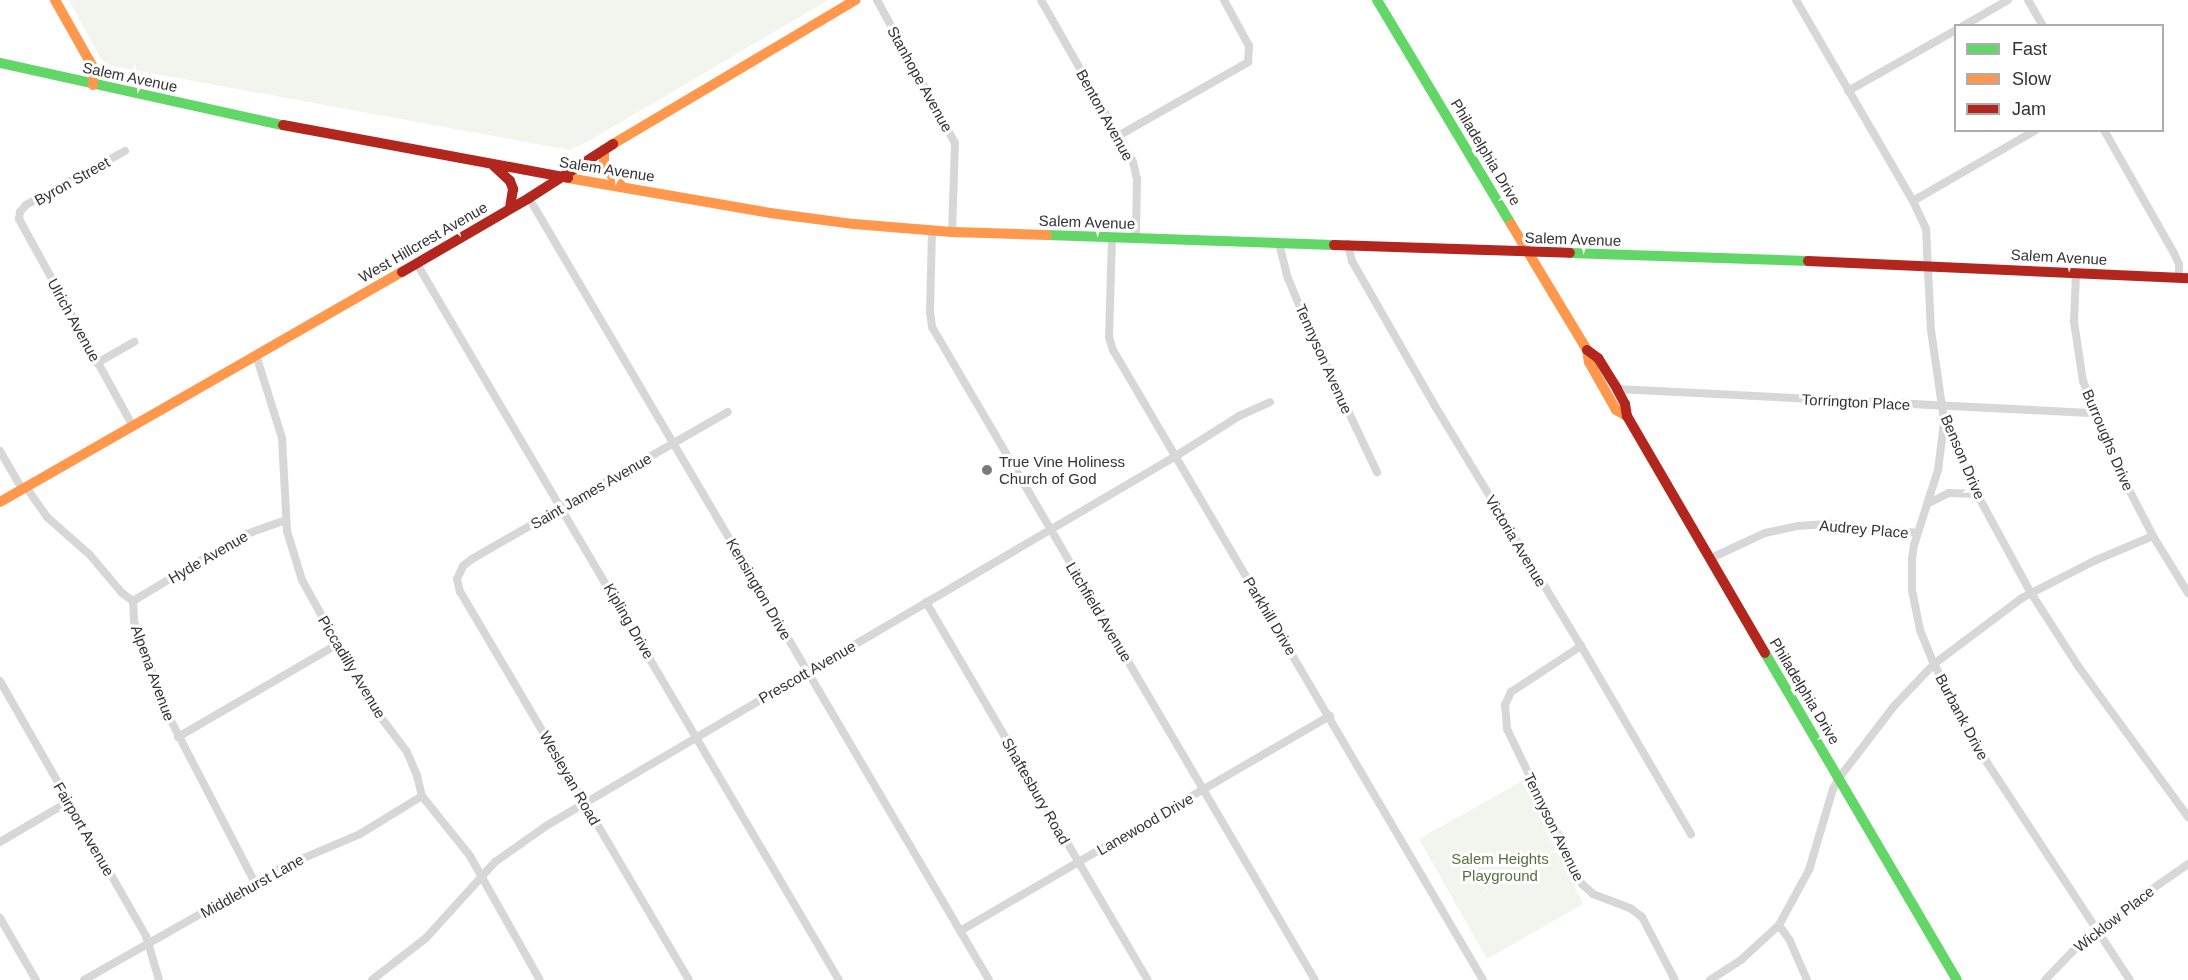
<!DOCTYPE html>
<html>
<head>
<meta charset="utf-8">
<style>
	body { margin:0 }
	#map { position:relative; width:2188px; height:980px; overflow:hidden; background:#fff; font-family:Helvetica,sans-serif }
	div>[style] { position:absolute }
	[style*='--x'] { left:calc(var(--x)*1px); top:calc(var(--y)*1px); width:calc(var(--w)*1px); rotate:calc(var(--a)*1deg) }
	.green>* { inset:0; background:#f1f5ed }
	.street>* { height:8px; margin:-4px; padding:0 4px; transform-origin:4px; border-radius:4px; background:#d7d7d7 }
	.fast>* { height:10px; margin:-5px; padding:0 5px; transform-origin:5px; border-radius:5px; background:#63d668 }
	.slow>* { height:10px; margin:-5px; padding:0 5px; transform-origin:5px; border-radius:5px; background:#ff974d }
	.jam>* { height:10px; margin:-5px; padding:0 5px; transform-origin:5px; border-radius:5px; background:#b3261e }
	.dots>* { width:16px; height:16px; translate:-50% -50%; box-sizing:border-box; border:3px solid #fff; border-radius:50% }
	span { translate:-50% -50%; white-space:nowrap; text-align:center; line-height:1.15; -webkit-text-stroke:6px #fff; paint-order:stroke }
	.street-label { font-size:15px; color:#333 }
	.poi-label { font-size:15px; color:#333 }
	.left { translate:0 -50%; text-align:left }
	.park-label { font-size:15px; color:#56703f }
	.legend { position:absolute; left:1954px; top:24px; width:210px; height:108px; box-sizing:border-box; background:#fff; border:2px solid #adadad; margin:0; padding:8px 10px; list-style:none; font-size:18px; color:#333 }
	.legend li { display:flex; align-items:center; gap:12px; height:30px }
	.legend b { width:30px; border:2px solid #adadad }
</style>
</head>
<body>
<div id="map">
	<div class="green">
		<div style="clip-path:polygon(69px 0,828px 0,587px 142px,570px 150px,112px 66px,101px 59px)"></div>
		<div style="clip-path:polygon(1522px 781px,1583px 904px,1487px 959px,1419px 839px)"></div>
	</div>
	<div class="street">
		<div style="--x:877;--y:0;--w:163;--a:61.4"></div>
		<div style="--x:955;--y:143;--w:89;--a:91.9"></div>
		<div style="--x:1041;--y:0;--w:186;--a:60.4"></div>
		<div style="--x:1133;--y:162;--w:17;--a:77"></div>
		<div style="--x:1137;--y:179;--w:60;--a:91"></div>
		<div style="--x:1796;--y:0;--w:233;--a:59.8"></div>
		<div style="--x:1913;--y:201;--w:31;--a:65"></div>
		<div style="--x:1926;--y:229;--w:101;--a:87.2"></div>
		<div style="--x:1931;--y:330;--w:91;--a:81.8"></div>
		<div style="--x:1944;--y:420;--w:81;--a:66"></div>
		<div style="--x:1977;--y:494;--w:113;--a:61.4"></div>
		<div style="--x:2031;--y:593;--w:87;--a:57.2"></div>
		<div style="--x:2078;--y:666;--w:187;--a:53.9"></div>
		<div style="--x:2028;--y:0;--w:30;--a:60"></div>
		<div style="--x:1963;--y:26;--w:52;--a:-30"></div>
		<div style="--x:1848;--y:91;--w:124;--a:-29.5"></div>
		<div style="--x:2104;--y:130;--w:142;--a:60.4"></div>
		<div style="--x:2174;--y:253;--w:12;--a:66"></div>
		<div style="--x:2179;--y:264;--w:14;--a:90"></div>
		<div style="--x:1118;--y:136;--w:150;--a:-29.6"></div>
		<div style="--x:1248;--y:62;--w:16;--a:-86"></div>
		<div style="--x:1249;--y:46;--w:52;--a:-118.5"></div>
		<div style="--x:125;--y:151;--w:113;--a:151.4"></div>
		<div style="--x:26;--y:205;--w:9;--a:131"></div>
		<div style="--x:20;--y:212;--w:7;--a:98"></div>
		<div style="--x:19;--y:219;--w:236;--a:61.2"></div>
		<div style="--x:529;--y:198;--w:907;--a:59.53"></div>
		<div style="--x:1913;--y:201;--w:142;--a:-30"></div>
		<div style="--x:932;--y:230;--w:82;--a:91.4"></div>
		<div style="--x:930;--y:312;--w:15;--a:82"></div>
		<div style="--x:932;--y:327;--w:757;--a:59.61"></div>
		<div style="--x:1112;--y:238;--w:99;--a:91.7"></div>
		<div style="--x:1109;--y:337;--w:14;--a:73"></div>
		<div style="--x:1113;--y:350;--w:731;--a:59.57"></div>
		<div style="--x:1279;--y:243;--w:36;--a:76"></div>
		<div style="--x:1288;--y:278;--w:50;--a:67.6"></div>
		<div style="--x:1307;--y:324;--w:164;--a:64.7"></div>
		<div style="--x:1348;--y:244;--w:17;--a:77"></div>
		<div style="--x:1352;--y:261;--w:167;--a:60.2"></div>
		<div style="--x:1435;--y:406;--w:281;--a:58.7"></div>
		<div style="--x:1581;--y:646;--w:218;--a:59.7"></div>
		<div style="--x:417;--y:264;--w:831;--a:59.49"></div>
		<div style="--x:2076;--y:273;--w:49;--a:92.3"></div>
		<div style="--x:2074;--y:322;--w:60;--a:81.3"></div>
		<div style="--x:2083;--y:381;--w:100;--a:67.8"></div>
		<div style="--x:2121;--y:474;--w:70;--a:62.7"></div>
		<div style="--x:2153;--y:536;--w:67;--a:58.4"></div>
		<div style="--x:256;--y:355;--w:87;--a:72.6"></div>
		<div style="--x:282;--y:438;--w:93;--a:86.9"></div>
		<div style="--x:287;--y:531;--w:51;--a:73"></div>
		<div style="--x:302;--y:580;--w:141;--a:61.1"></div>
		<div style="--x:370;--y:703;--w:61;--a:52.9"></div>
		<div style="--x:407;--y:752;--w:26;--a:67"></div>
		<div style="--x:417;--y:776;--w:21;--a:76"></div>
		<div style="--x:422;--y:796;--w:77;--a:51.3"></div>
		<div style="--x:470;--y:856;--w:142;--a:60.6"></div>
		<div style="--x:97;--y:363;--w:43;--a:-29.6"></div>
		<div style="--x:1617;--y:389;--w:478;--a:2.9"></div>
		<div style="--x:1944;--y:422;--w:48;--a:97.1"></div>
		<div style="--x:1938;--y:470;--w:79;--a:107.7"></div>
		<div style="--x:1914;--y:545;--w:14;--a:98"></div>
		<div style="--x:1912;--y:559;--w:31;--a:90"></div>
		<div style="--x:1912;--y:590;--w:41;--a:78.7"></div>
		<div style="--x:1920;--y:630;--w:37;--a:68"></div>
		<div style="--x:1934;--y:664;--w:110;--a:61.8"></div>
		<div style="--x:1986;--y:761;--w:262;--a:56.7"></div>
		<div style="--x:0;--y:451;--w:44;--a:59.9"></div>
		<div style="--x:26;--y:487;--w:37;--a:55"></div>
		<div style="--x:47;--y:517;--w:57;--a:41.5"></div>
		<div style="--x:90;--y:555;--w:50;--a:49.9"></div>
		<div style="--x:122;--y:593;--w:14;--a:36"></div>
		<div style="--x:1929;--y:503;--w:22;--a:-27"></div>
		<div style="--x:1949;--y:493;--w:28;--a:2"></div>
		<div style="--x:1709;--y:559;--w:62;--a:-24.9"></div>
		<div style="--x:1765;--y:533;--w:34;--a:-12"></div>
		<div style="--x:1798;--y:526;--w:32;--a:-4"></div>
		<div style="--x:1830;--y:524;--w:88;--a:5.8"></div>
		<div style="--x:133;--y:601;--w:20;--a:87"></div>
		<div style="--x:134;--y:621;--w:98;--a:70.3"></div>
		<div style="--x:167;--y:713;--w:191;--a:62.6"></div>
		<div style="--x:133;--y:601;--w:126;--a:-31"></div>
		<div style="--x:241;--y:536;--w:48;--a:-19.6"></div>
		<div style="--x:926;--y:602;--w:438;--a:59.6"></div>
		<div style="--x:1581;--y:646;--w:84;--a:146.7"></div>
		<div style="--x:1511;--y:692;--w:14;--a:115"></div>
		<div style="--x:1505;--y:705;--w:24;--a:85"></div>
		<div style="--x:1507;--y:729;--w:172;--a:64.2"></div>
		<div style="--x:1582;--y:884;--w:15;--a:42"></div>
		<div style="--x:1593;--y:894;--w:40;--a:21"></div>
		<div style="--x:1630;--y:908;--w:15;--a:37"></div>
		<div style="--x:1642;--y:917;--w:71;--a:62.4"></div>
		<div style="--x:0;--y:681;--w:294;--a:60.2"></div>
		<div style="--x:146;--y:936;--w:46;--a:73.5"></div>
		<div style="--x:178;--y:737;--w:183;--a:-30.2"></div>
		<div style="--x:0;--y:842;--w:79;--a:-30.5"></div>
		<div style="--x:0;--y:918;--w:72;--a:59.9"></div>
		<div style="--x:1779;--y:925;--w:19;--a:55"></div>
		<div style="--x:1790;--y:941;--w:43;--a:66.4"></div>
		<div style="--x:960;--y:931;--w:428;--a:-30.2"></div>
		<div style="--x:84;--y:980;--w:231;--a:-29.6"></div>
		<div style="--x:285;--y:866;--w:82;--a:-23.1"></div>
		<div style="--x:360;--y:834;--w:73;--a:-31.5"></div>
		<div style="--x:372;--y:980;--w:68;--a:-37.9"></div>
		<div style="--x:426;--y:938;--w:103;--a:-47.8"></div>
		<div style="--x:495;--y:862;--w:62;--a:-35.2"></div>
		<div style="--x:546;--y:826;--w:731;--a:-30.43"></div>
		<div style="--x:1176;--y:456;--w:75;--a:-32.4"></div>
		<div style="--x:1239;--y:416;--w:34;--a:-24"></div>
		<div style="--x:689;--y:980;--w:451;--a:-120.5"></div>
		<div style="--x:460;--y:592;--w:13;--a:-103"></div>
		<div style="--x:457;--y:579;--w:14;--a:-65"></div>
		<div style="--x:463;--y:566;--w:11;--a:-38"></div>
		<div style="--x:472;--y:559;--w:295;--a:-29.9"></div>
		<div style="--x:1710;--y:980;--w:38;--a:-33"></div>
		<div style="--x:1742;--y:959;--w:50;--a:-42.6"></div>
		<div style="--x:1779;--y:925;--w:63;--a:-61.4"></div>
		<div style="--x:1809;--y:870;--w:84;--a:-73.5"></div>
		<div style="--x:1833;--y:789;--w:13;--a:-61"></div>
		<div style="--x:1839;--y:778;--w:91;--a:-52.6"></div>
		<div style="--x:1894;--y:706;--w:58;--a:-46.4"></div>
		<div style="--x:1934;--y:664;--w:110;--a:-36.9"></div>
		<div style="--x:2022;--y:598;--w:81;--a:-27.2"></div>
		<div style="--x:2094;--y:561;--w:64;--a:-23"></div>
		<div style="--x:2045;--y:980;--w:39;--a:-46"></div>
		<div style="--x:2072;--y:952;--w:69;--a:-39.7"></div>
		<div style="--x:2125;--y:908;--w:77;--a:-34.9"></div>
	</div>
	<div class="fast">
		<div style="--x:1377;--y:0;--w:261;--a:59.1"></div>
		<div style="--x:0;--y:63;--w:290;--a:12.4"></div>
		<div style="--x:1047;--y:235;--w:287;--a:2"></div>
		<div style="--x:1570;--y:253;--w:238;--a:1.9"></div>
		<div style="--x:1765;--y:653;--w:379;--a:59.6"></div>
	</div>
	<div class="slow">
		<div style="--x:55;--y:0;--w:79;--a:60.5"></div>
		<div style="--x:94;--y:69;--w:16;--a:94"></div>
		<div style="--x:613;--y:144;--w:282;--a:-30.7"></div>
		<div style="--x:604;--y:150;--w:17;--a:90"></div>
		<div style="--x:604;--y:167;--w:25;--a:47"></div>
		<div style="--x:568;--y:178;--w:205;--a:9.8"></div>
		<div style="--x:770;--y:213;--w:85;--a:7.5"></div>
		<div style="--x:854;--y:224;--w:98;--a:4.7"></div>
		<div style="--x:952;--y:232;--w:95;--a:1.8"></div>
		<div style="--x:1511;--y:224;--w:147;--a:58.9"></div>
		<div style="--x:1587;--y:350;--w:12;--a:81"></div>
		<div style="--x:1589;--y:362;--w:55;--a:60.6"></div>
		<div style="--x:1616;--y:410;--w:13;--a:29"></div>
		<div style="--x:0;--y:502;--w:463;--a:-29.8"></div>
	</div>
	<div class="jam">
		<div style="--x:283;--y:125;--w:290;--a:10.5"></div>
		<div style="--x:494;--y:166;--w:22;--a:43"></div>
		<div style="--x:510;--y:181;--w:9;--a:69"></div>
		<div style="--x:513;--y:189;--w:20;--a:99"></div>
		<div style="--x:1334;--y:245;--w:236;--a:1.9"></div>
		<div style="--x:1808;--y:261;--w:380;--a:2.6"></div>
		<div style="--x:402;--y:272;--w:147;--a:-30.2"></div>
		<div style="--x:529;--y:198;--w:100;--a:-32.7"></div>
		<div style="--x:1587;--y:350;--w:14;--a:36"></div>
		<div style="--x:1598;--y:358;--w:36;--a:58"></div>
		<div style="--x:1617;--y:389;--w:17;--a:62"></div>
		<div style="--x:1625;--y:404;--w:12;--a:81"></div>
		<div style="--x:1627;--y:416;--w:274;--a:59.8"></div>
	</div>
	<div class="dots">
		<div style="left:987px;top:470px;background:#7a7a7a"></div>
	</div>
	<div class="street-label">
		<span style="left:130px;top:77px;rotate:12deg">Salem Avenue</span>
		<span style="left:920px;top:79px;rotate:61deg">Stanhope Avenue</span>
		<span style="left:1105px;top:115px;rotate:61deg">Benton Avenue</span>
		<span style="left:1486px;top:152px;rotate:59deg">Philadelphia Drive</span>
		<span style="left:607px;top:169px;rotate:9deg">Salem Avenue</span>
		<span style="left:72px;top:181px;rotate:-29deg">Byron Street</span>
		<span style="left:1087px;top:222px;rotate:2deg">Salem Avenue</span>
		<span style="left:1573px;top:239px;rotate:2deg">Salem Avenue</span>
		<span style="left:423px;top:242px;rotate:-30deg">West Hillcrest Avenue</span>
		<span style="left:2059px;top:257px;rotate:3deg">Salem Avenue</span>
		<span style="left:74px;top:320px;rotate:61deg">Ulrich Avenue</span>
		<span style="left:1324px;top:359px;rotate:66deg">Tennyson Avenue</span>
		<span style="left:1856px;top:402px;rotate:3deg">Torrington Place</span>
		<span style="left:2108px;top:440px;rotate:67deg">Burroughs Drive</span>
		<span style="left:1963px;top:457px;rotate:67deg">Benson Drive</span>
		<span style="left:591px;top:491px;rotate:-30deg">Saint James Avenue</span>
		<span style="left:1864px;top:529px;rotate:5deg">Audrey Place</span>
		<span style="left:1516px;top:541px;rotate:59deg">Victoria Avenue</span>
		<span style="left:208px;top:557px;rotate:-30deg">Hyde Avenue</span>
		<span style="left:759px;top:589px;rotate:60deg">Kensington Drive</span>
		<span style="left:1099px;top:612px;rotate:59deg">Litchfield Avenue</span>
		<span style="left:1270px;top:616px;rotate:59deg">Parkhill Drive</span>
		<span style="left:629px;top:621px;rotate:60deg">Kipling Drive</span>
		<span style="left:352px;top:667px;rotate:59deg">Piccadilly Avenue</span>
		<span style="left:807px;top:672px;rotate:-30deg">Prescott Avenue</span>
		<span style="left:153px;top:673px;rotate:70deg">Alpena Avenue</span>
		<span style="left:1805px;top:691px;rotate:59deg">Philadelphia Drive</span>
		<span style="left:1962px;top:717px;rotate:62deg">Burbank Drive</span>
		<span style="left:570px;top:778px;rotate:60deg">Wesleyan Road</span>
		<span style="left:1036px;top:791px;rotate:60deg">Shaftesbury Road</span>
		<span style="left:1145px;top:824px;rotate:-30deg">Lanewood Drive</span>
		<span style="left:1554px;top:827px;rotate:64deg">Tennyson Avenue</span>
		<span style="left:84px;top:829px;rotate:60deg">Fairport Avenue</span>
		<span style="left:252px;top:886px;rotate:-29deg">Middlehurst Lane</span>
		<span style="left:2114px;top:919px;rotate:-38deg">Wicklow Place</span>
	</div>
	<div class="poi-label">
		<span class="left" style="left:999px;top:470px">True Vine Holiness<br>Church of God</span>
	</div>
	<div class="park-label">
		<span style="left:1500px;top:867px">Salem Heights<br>Playground</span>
	</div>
	<ul class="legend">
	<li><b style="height:8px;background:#63d668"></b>Fast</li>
	<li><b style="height:8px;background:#ff974d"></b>Slow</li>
	<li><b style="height:8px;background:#b3261e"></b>Jam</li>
	</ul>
</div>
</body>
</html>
